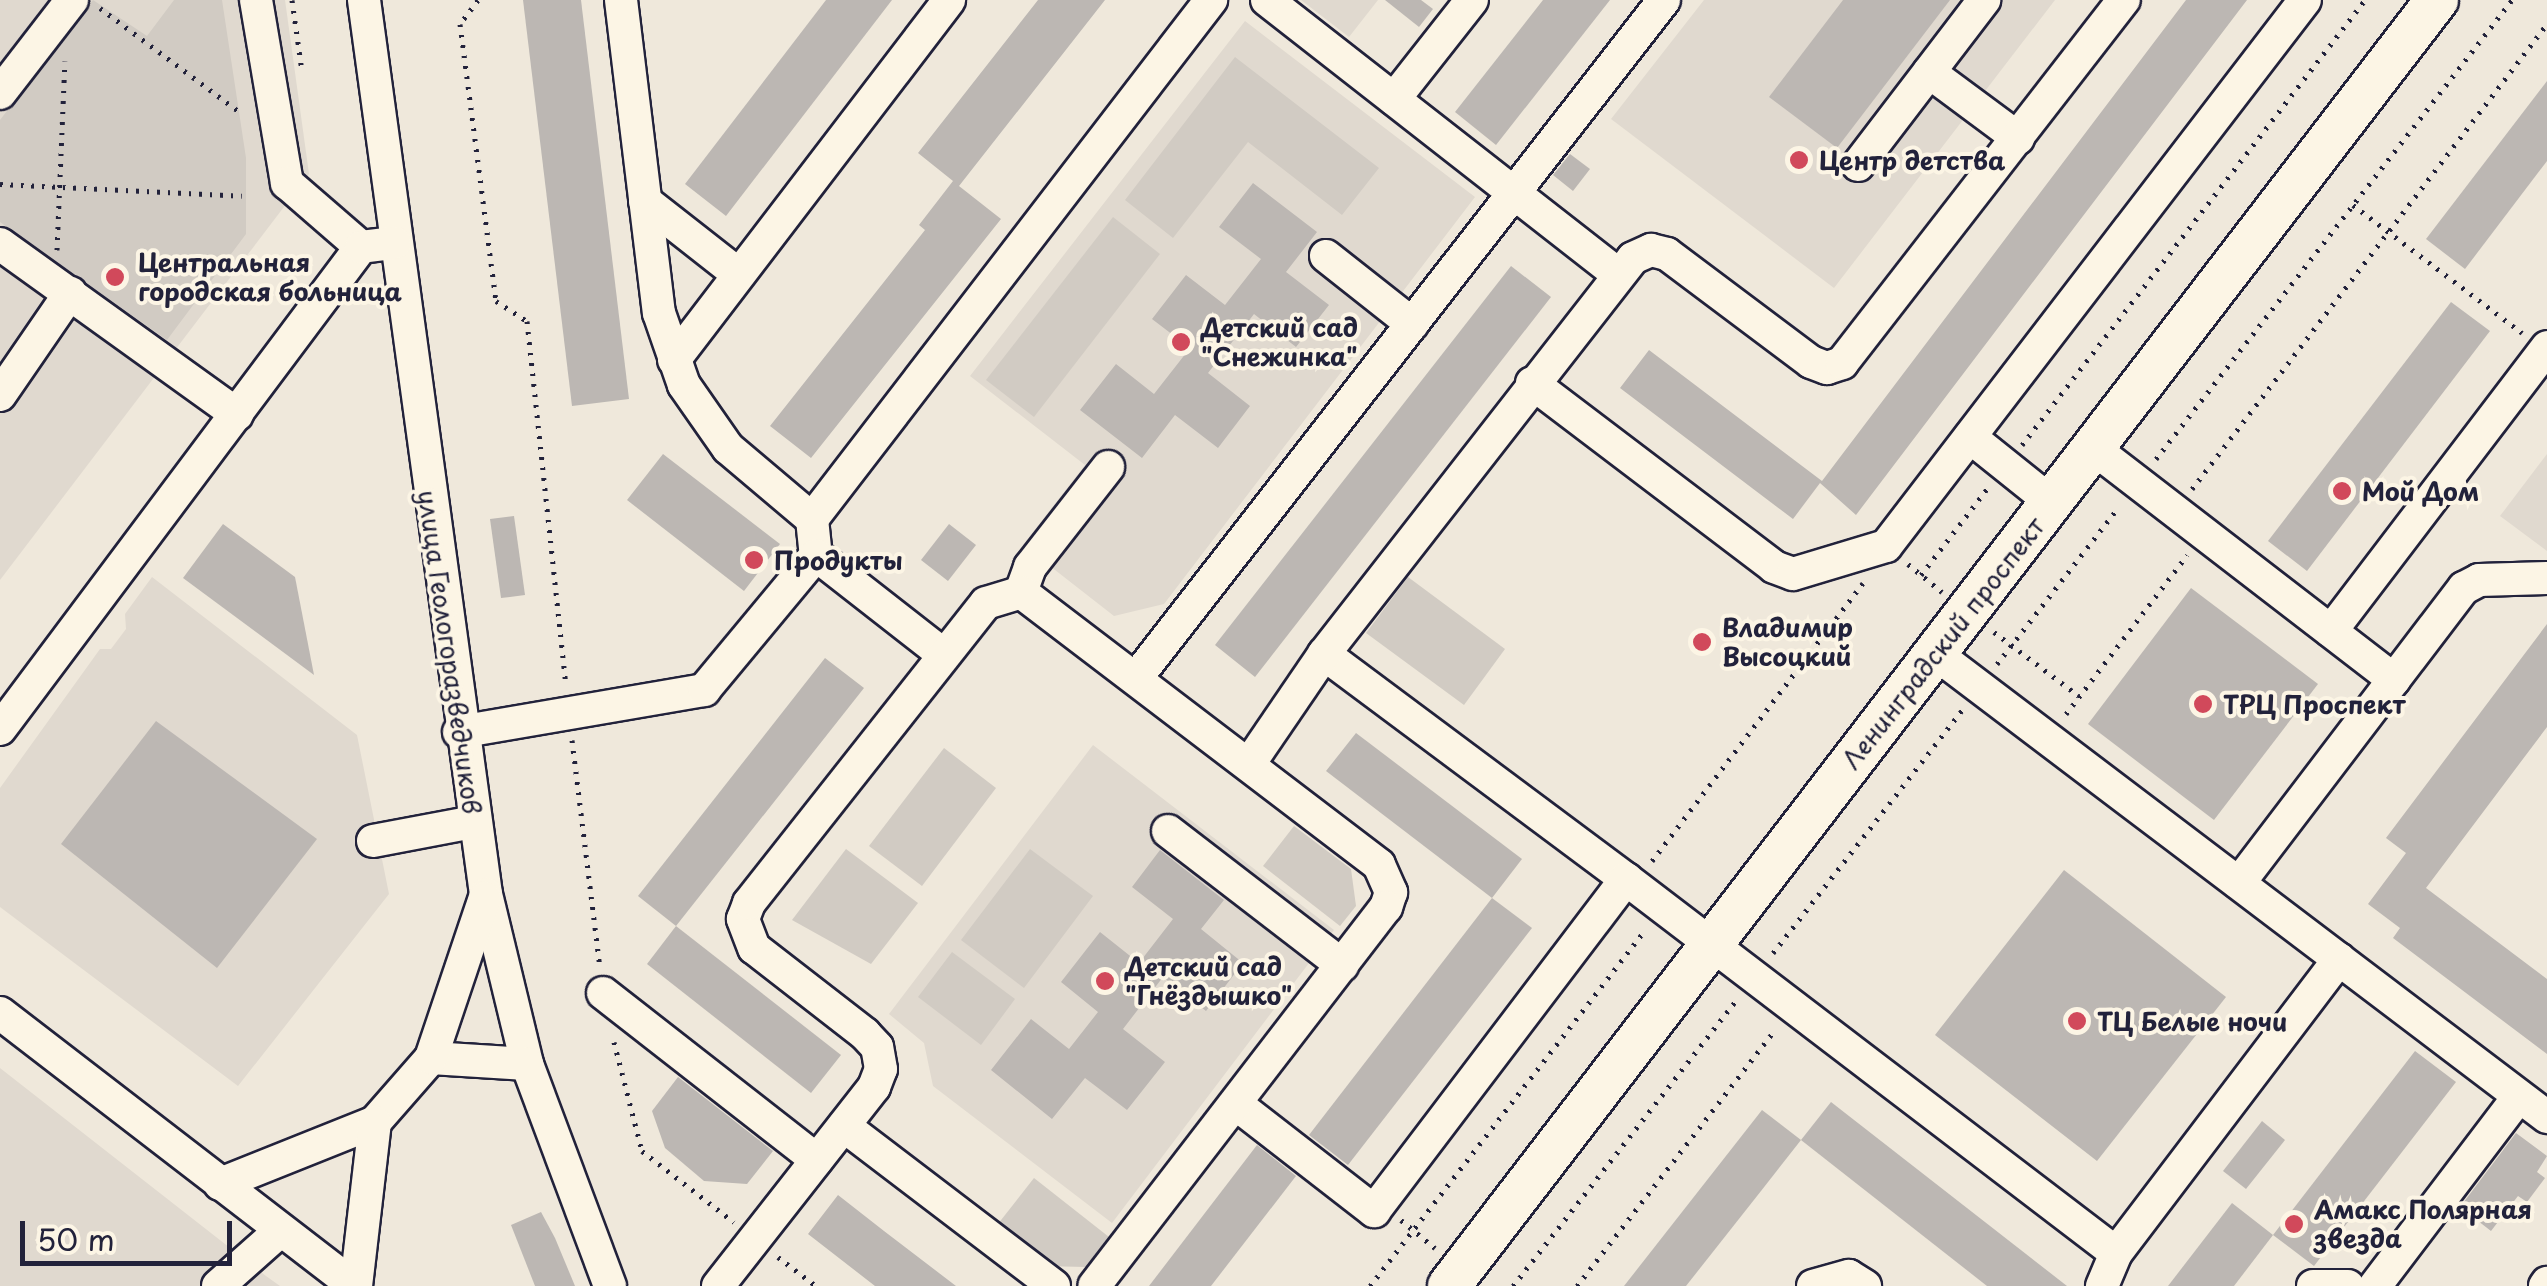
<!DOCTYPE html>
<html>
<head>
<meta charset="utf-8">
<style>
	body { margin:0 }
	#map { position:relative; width:2547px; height:1286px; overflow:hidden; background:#efe8db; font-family:"Playpen Sans",sans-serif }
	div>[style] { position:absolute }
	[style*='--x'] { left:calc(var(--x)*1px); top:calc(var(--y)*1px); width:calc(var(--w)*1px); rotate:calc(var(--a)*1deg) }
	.built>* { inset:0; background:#e0d9cf }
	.green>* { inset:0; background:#d1cbc3 }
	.building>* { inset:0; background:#bcb7b3 }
	.path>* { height:5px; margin-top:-2.5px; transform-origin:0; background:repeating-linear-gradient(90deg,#22223b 0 2.5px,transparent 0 10.5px) }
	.roads { filter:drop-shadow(2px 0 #22223b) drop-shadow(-2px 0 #22223b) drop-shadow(0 2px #22223b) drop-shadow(0 -2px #22223b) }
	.minor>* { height:32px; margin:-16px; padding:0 16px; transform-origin:16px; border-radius:16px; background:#fcf5e5 }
	.major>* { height:42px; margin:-21px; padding:0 21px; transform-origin:21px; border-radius:21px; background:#fcf5e5 }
	.dots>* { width:28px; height:28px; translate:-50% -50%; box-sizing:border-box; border:5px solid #fcf5e5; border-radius:50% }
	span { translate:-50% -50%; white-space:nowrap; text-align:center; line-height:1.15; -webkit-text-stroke:8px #fcf5e5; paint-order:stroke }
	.poi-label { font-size:25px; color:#22223b; font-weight:700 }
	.left { translate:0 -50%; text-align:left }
	.street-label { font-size:25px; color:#22223b }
	.scale { position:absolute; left:20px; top:1221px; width:212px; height:45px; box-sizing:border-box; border:5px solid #22223b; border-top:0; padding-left:12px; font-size:30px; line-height:35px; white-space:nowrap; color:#22223b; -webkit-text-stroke:8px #fcf5e5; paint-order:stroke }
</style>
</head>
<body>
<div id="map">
	<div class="built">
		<div style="clip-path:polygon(0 0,285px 0,309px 174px,0 580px)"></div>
		<div style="clip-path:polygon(1301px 0,1378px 0,1349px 37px)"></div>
		<div style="clip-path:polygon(1704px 0,2055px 0,1834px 288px,1611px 119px)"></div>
		<div style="clip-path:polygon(1245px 21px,1475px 197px,1164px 604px,1114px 616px,1023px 545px,1085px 465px,970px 376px)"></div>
		<div style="clip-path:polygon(2547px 454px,2547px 551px,2500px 516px)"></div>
		<div style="clip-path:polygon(152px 577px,357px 735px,389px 894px,238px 1086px,0 907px,0 788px,100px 649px,111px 649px,126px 629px,125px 614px)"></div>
		<div style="clip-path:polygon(1093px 745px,1334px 930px,1112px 1223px,933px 1086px,924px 1043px,889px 1014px)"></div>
		<div style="clip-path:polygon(0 1068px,266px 1276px,280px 1286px,0 1286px)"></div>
	</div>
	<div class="green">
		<div style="clip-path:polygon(93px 0,147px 36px,174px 0,222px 0,246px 158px,246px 234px,167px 340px,0 222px,0 120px)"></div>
		<div style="clip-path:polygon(1235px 57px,1379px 168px,1342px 215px,1248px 142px,1173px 238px,1125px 200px)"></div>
		<div style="clip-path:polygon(1113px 217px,1160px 254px,1034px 417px,986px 380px)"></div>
		<div style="clip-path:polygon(1408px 577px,1505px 649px,1464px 705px,1366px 633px)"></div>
		<div style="clip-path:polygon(944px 748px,996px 788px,922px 886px,869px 846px)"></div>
		<div style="clip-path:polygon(1294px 826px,1351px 869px,1356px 906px,1340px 926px,1263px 866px)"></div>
		<div style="clip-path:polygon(846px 849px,918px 903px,871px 964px,792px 920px)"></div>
		<div style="clip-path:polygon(1030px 849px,1093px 896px,1024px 988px,961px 940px)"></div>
		<div style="clip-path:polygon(952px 952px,1015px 999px,981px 1045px,918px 997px)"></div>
		<div style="clip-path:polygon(1034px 1178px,1109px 1237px,1086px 1267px,1042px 1266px,994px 1229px)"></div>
	</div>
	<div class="building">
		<div style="clip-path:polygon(523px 0,581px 0,629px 399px,572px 406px)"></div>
		<div style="clip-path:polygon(826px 0,892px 0,726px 216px,685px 184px)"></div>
		<div style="clip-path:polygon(1038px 0,1105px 0,959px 186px,1001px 219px,811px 458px,770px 426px,925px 230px,919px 225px,953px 181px,918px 153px)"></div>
		<div style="clip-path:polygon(1385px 0,1421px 0,1433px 9px,1419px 27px)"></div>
		<div style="clip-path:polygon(1543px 0,1610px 0,1496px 145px,1455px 112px)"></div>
		<div style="clip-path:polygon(1843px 0,1950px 0,1837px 148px,1769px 97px)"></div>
		<div style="clip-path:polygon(2186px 0,2247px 0,1856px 515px,1820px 483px,1793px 519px,1620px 388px,1649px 350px,1822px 481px)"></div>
		<div style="clip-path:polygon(2547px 81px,2547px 161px,2465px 269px,2426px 239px)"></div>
		<div style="clip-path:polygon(1570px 154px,1590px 169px,1573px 191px,1553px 175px)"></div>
		<div style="clip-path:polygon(1253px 183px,1317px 232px,1286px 272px,1329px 305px,1296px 347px,1254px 314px,1208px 373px,1250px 406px,1218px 448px,1175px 415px,1142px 458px,1080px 410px,1116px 364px,1154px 394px,1190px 348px,1152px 319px,1186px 275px,1225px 305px,1261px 259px,1219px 227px)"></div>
		<div style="clip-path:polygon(1511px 266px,1551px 297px,1255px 677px,1215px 645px)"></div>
		<div style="clip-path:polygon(2451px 302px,2490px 331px,2307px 571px,2268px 541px)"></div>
		<div style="clip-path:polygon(663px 454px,780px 544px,744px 591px,627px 500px)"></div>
		<div style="clip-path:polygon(514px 516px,525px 595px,501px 598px,490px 519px)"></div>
		<div style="clip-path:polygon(223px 524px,295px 577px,314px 675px,183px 578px)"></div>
		<div style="clip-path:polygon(949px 524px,976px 545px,948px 581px,921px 560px)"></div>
		<div style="clip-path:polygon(2191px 588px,2318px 684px,2214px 820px,2088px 724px)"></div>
		<div style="clip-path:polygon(2547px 624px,2547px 727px,2426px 888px,2547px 979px,2547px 1054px,2393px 938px,2400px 928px,2368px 904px,2406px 853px,2386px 838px)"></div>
		<div style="clip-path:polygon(825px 658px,864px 688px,676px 926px,638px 896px)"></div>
		<div style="clip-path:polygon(156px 721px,317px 839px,217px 968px,61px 844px)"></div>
		<div style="clip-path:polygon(1356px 733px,1522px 859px,1492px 898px,1326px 771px)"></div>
		<div style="clip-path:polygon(1160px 850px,1224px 900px,1201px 929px,1243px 963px,1206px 1011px,1163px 977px,1123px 1029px,1165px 1062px,1127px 1110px,1085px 1078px,1052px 1119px,991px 1070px,1031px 1019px,1069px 1049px,1098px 1012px,1061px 982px,1100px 932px,1139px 963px,1173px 919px,1132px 887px)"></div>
		<div style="clip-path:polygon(2064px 870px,2226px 997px,2097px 1161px,1935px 1035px)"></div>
		<div style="clip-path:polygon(1492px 898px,1532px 928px,1348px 1165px,1309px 1135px)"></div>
		<div style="clip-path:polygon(676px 926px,841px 1055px,811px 1093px,647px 964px)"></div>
		<div style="clip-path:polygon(2415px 1051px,2456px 1082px,2314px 1266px,2273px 1235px)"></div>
		<div style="clip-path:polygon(678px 1077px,773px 1151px,747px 1184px,704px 1181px,665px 1148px,652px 1111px)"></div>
		<div style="clip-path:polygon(1831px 1102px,2067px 1286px,1987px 1286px,1801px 1140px)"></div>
		<div style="clip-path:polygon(1762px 1110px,1801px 1140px,1761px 1191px,1686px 1286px,1624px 1286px)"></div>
		<div style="clip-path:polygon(2262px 1121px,2285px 1140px,2246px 1189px,2223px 1171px)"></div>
		<div style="clip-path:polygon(2516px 1133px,2547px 1156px,2537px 1172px,2545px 1178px,2527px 1202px,2518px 1196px,2491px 1231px,2460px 1207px)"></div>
		<div style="clip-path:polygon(1257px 1145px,1296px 1176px,1211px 1286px,1149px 1286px)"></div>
		<div style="clip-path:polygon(838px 1195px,884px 1231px,956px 1286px,875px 1286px,808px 1234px)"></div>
		<div style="clip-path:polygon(2232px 1203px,2273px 1235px,2234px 1286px,2168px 1286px)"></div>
		<div style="clip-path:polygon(541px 1212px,555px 1238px,575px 1286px,535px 1286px,511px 1225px)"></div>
	</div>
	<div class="path">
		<div style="--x:292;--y:0;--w:72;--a:82"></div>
		<div style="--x:478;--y:0;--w:30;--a:127"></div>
		<div style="--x:460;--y:24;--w:279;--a:82.6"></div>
		<div style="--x:496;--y:301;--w:37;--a:33"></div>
		<div style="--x:527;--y:321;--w:365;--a:83.9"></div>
		<div style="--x:100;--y:8;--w:172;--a:36.7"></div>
		<div style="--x:0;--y:184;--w:242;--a:2.8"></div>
		<div style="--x:2353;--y:205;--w:212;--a:37.1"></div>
		<div style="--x:57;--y:250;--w:189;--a:-87.6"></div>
		<div style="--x:2022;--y:445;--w:562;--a:-52.38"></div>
		<div style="--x:2156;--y:459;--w:581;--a:-52.2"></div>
		<div style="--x:2192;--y:489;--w:585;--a:-52.64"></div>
		<div style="--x:1908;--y:564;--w:44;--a:39.5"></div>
		<div style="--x:1921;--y:575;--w:108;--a:-52.5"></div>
		<div style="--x:1994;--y:632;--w:106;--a:37"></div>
		<div style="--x:1997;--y:664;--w:199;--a:-52.2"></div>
		<div style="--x:2066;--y:714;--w:200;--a:-52.7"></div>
		<div style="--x:572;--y:740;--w:229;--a:83"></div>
		<div style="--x:1652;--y:861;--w:349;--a:-52.8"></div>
		<div style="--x:1773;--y:953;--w:309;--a:-52.1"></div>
		<div style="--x:614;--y:1042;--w:113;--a:75.6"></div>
		<div style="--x:642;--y:1151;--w:116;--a:37.7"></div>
		<div style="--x:1401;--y:1220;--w:44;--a:39.5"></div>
		<div style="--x:778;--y:1257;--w:48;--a:37.3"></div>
		<div style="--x:1370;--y:1286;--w:448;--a:-52.3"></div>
		<div style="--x:1513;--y:1286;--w:362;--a:-52"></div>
		<div style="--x:1577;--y:1286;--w:322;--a:-52.3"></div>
	</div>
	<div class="roads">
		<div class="minor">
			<div style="--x:256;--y:0;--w:186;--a:80.4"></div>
			<div style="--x:287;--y:183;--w:98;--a:40.9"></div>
			<div style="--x:364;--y:0;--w:902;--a:82.23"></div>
			<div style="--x:486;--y:894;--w:175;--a:76.4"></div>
			<div style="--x:527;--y:1064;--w:237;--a:69.5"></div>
			<div style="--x:621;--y:0;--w:315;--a:83.1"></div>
			<div style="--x:659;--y:313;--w:76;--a:70.9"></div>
			<div style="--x:684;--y:385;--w:77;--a:55.1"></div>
			<div style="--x:728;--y:448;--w:110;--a:40.2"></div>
			<div style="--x:812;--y:519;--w:36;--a:84"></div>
			<div style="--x:816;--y:555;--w:162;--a:38"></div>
			<div style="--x:1267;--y:0;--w:444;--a:38"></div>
			<div style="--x:1929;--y:72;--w:111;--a:36.6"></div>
			<div style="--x:0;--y:93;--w:118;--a:-52.3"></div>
			<div style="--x:1394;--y:99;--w:126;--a:-51.8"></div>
			<div style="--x:1858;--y:165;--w:208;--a:-52.6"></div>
			<div style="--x:645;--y:201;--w:118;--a:38.1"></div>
			<div style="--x:0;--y:244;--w:292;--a:35.7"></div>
			<div style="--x:1326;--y:256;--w:110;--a:38.3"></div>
			<div style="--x:674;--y:360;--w:453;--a:-52.6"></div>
			<div style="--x:1532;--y:383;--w:304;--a:37.2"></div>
			<div style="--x:1774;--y:567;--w:20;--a:20"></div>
			<div style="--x:1793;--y:574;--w:97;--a:-16.8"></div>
			<div style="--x:1886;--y:546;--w:688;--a:-52.5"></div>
			<div style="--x:0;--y:395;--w:124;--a:-55.5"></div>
			<div style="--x:1970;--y:437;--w:104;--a:38.7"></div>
			<div style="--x:2093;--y:448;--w:380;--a:37.6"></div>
			<div style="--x:812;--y:519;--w:655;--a:-52.45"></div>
			<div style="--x:1021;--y:592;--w:27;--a:-70"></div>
			<div style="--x:1030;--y:567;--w:127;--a:-52"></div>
			<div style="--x:2331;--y:631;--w:357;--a:-52.7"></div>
			<div style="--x:1324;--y:654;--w:377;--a:36.7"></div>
			<div style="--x:1936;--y:654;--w:767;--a:37.15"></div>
			<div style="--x:1137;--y:677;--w:858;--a:-52.1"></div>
			<div style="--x:0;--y:729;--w:602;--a:-53.17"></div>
			<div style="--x:361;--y:247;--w:34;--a:-7"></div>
			<div style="--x:459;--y:732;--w:249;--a:-9.7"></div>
			<div style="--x:704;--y:690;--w:175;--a:-50.3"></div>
			<div style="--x:1249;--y:764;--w:133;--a:-55.7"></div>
			<div style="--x:1324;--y:654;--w:502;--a:-52.03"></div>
			<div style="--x:1633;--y:258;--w:20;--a:-24"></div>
			<div style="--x:1651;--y:250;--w:16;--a:14"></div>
			<div style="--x:1667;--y:254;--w:180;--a:36.9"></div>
			<div style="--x:1811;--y:362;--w:17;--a:21"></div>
			<div style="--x:1827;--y:368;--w:16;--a:-18"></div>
			<div style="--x:1842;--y:363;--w:460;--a:-52.2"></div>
			<div style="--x:1168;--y:831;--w:220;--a:37.6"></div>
			<div style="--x:373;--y:841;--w:103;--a:-10.7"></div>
			<div style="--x:2239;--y:883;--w:371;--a:-52.7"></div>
			<div style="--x:2464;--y:588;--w:17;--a:-28"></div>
			<div style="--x:2479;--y:580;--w:68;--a:-1.7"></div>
			<div style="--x:603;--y:993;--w:271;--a:38"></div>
			<div style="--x:0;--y:1013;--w:447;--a:37.6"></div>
			<div style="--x:431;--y:1058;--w:96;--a:3.6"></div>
			<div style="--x:1236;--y:1104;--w:175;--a:37.8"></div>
			<div style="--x:1374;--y:1211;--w:417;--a:-52.8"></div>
			<div style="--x:1626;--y:879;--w:616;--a:37.35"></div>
			<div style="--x:2116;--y:1253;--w:36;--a:113"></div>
			<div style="--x:844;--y:1126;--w:264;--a:37.3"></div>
			<div style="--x:220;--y:1184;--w:167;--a:-21.8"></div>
			<div style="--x:375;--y:1122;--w:85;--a:-48.8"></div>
			<div style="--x:431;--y:1058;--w:169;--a:-71.4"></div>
			<div style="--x:2116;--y:1253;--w:369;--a:-52.8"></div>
			<div style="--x:218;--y:1286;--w:83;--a:-41.6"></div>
			<div style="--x:356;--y:1286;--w:165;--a:-83.4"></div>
			<div style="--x:718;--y:1286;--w:253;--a:-51.9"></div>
			<div style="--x:874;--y:1087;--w:19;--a:-69"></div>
			<div style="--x:881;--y:1069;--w:22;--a:-100"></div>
			<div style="--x:877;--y:1047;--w:18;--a:-133"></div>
			<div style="--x:865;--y:1034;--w:140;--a:-142.2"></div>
			<div style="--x:754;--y:948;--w:31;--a:-111"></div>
			<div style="--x:743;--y:919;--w:17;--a:-69"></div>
			<div style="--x:749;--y:903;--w:382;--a:-51.7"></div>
			<div style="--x:986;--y:603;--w:37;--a:-17"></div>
			<div style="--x:1021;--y:592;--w:450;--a:37.3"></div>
			<div style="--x:1379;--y:865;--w:30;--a:66"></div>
			<div style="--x:1391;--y:892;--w:16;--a:108"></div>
			<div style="--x:1386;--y:907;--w:478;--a:127.6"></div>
			<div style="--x:1813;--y:1286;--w:37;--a:-16"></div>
			<div style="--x:1849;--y:1276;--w:19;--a:32"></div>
			<div style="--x:2313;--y:1286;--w:35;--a:0"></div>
			<div style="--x:2375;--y:1286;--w:238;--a:-52.8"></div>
			<div style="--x:2545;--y:1286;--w:4;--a:-56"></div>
		</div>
		<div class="major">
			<div style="--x:1449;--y:1286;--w:1622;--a:-52.47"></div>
		</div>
	</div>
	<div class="dots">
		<div style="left:1799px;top:160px;background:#d1495b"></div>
		<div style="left:115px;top:277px;background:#d1495b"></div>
		<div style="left:1181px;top:342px;background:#d1495b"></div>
		<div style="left:2342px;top:491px;background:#d1495b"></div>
		<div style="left:754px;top:560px;background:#d1495b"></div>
		<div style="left:1702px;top:642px;background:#d1495b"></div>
		<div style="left:2203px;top:704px;background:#d1495b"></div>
		<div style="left:1105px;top:981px;background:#d1495b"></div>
		<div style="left:2077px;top:1021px;background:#d1495b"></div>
		<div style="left:2294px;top:1224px;background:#d1495b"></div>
	</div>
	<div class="poi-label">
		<span class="left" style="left:1819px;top:160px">Центр детства</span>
		<span class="left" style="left:138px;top:277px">Центральная<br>городская больница</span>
		<span class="left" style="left:1201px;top:342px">Детский сад<br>"Снежинка"</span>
		<span class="left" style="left:2362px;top:491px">Мой Дом</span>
		<span class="left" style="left:774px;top:560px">Продукты</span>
		<span class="left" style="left:1722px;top:642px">Владимир<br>Высоцкий</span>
		<span class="left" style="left:2223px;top:704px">ТРЦ Проспект</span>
		<span class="left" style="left:1125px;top:981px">Детский сад<br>"Гнёздышко"</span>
		<span class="left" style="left:2097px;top:1021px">ТЦ Белые ночи</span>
		<span class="left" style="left:2314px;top:1224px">Амакс Полярная<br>звезда</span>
	</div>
	<div class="street-label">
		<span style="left:1943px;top:643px;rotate:-52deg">Ленинградский проспект</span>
		<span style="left:450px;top:652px;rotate:82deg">улица Геологоразведчиков</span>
	</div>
	<div class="scale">50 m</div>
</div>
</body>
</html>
